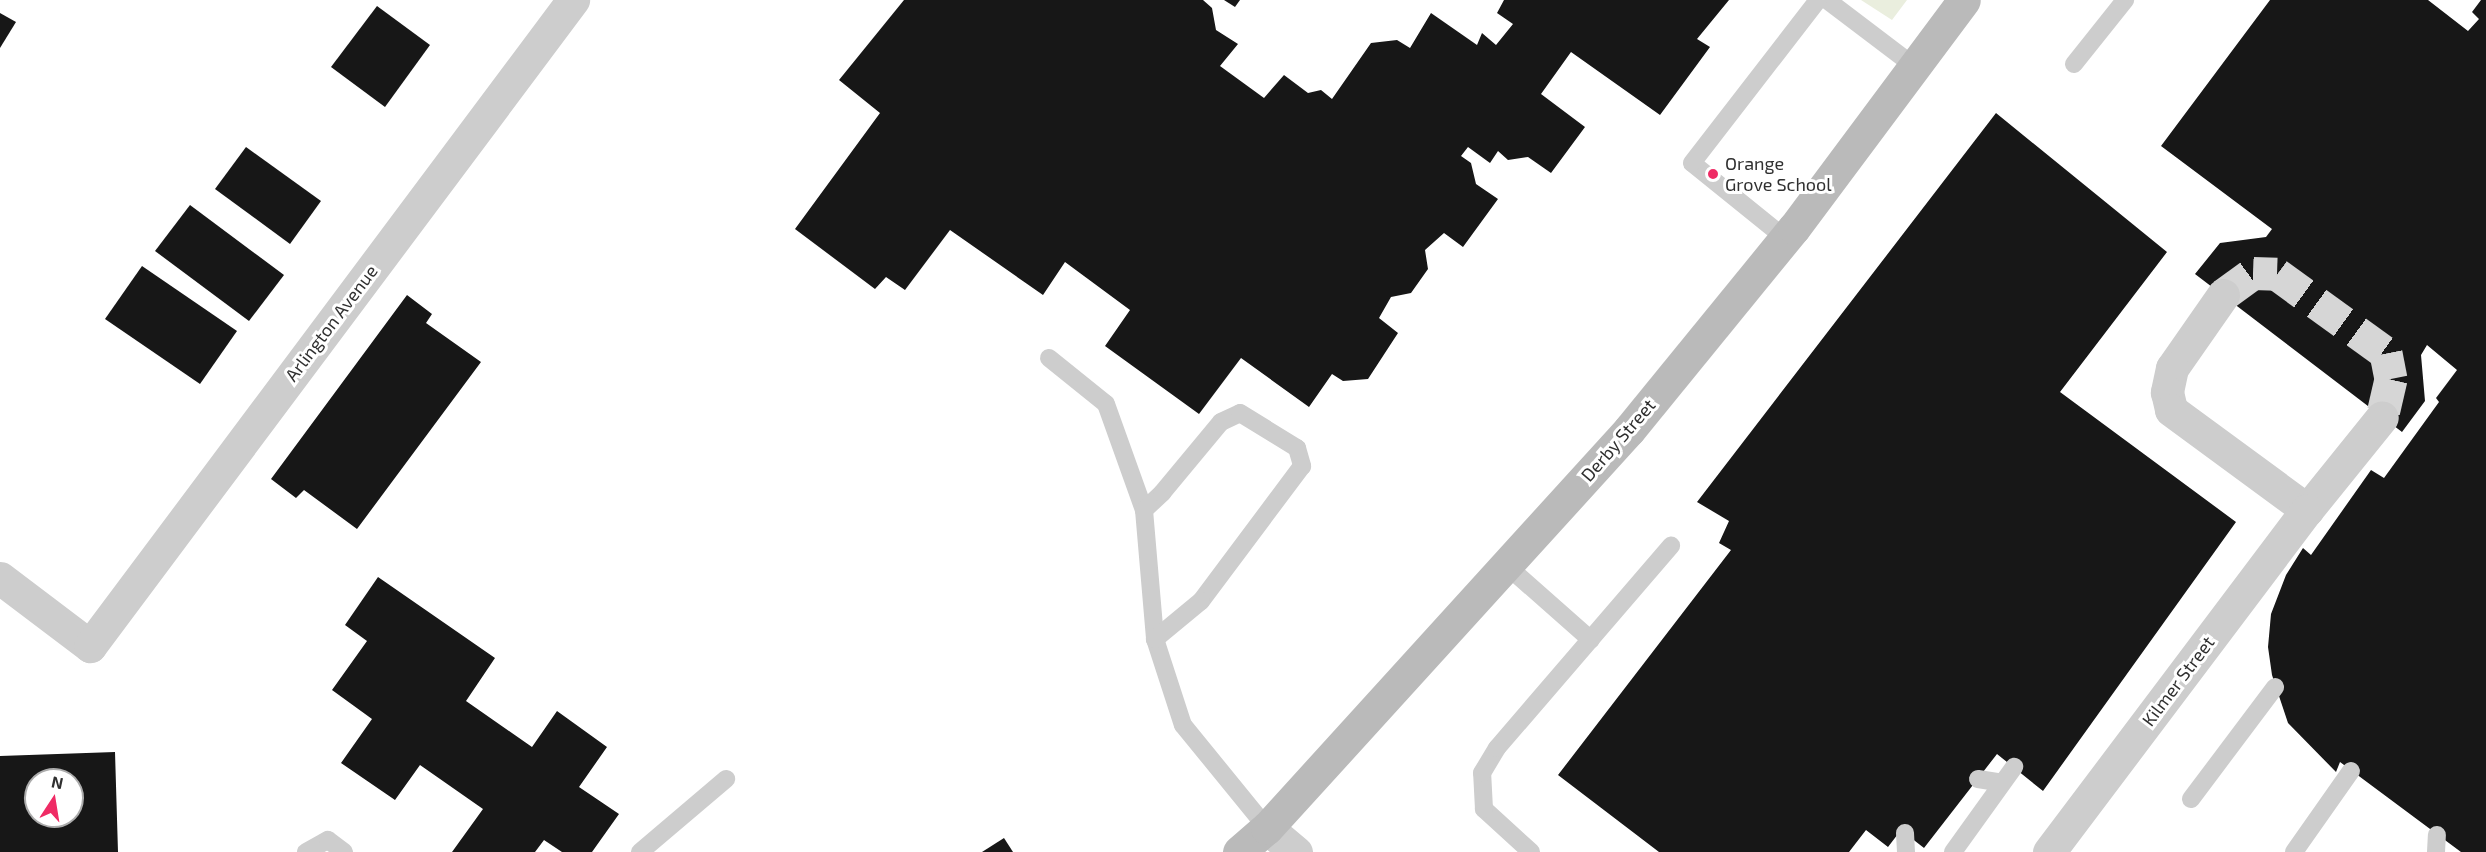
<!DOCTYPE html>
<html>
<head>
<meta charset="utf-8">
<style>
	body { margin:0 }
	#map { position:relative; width:2486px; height:852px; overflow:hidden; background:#fff; font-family:"Exo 2",sans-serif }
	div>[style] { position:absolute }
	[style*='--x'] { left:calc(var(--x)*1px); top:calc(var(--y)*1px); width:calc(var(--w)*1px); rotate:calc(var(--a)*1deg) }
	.green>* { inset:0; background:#eaeede }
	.building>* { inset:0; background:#171717 }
	.street-tunnel>* { height:33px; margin-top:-16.5px; transform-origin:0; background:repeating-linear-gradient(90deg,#d6d6d6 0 33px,transparent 0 49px) }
	.lane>* { height:18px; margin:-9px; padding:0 9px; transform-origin:9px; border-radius:9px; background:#cdcdcd }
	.street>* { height:33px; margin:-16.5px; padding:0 16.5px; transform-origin:16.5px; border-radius:16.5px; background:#cdcdcd }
	.secondary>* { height:33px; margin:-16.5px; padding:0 16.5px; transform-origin:16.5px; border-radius:16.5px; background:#bababa }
	.dots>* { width:16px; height:16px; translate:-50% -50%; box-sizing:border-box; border:3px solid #fff; border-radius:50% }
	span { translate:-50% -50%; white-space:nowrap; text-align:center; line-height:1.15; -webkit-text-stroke:6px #fff; paint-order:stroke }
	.poi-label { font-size:18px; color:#303030 }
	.left { translate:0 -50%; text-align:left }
	.street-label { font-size:18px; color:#303030 }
	.north { position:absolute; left:24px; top:768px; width:60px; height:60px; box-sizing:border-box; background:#fff; border:2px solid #acacac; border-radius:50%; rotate:12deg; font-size:16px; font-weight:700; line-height:24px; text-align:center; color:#303030 }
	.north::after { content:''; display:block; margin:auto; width:21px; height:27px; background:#ef2b65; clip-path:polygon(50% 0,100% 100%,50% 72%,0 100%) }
</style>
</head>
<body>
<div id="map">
	<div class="green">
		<div style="clip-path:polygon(1861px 0,1907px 0,1892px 20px)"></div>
	</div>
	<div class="building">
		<div style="clip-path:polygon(904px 0,1203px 0,1212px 8px,1216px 30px,1238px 44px,1220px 66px,1264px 98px,1284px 75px,1308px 93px,1321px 90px,1332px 99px,1371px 43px,1397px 40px,1410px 48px,1431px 13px,1477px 45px,1482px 33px,1496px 45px,1513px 24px,1497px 13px,1504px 0,1729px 0,1697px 39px,1710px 47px,1660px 115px,1571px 52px,1541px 94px,1585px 127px,1551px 173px,1528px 157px,1508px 160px,1498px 151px,1490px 163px,1468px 147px,1461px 156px,1471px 163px,1476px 184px,1498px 199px,1463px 247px,1444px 233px,1425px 250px,1428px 269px,1411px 293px,1391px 297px,1379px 318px,1398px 333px,1368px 379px,1343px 381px,1332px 374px,1309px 407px,1241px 358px,1199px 414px,1105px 346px,1130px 310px,1065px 262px,1043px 295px,950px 230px,905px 290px,886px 277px,875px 289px,795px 229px,880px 113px,839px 80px)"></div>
		<div style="clip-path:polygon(1224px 0,1240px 0,1235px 7px)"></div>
		<div style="clip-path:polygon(2270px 0,2428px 0,2468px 31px,2479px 19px,2472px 12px,2481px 0,2486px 0,2486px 852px,2461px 852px,2340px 762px,2336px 772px,2288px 723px,2272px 675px,2268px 647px,2271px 614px,2286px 575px,2303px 548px,2311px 555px,2371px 470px,2384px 478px,2439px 402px,2436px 398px,2457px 370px,2427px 345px,2421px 355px,2425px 401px,2402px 432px,2195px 274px,2220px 243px,2266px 237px,2272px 229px,2161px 146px)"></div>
		<div style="clip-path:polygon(377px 6px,430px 45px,385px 107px,331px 67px)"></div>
		<div style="clip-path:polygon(0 13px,16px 22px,0 48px)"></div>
		<div style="clip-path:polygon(1996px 113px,2167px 252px,2060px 392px,2236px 522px,2043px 791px,1997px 754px,1924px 848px,1901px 830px,1888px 847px,1866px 830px,1849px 852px,1659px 852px,1558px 775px,1731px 550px,1719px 543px,1729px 521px,1697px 502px)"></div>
		<div style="clip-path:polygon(246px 147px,321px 201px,290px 244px,215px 189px)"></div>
		<div style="clip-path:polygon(190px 205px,284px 275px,249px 321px,155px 251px)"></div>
		<div style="clip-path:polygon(142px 266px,237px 331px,200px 384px,105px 319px)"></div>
		<div style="clip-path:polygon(407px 295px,432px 314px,426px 323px,481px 362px,357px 529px,304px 490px,296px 498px,271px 479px)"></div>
		<div style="clip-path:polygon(378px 577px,495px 658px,466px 701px,532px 747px,557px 711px,607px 747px,579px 787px,619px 814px,592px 852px,562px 852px,544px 840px,535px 852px,452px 852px,483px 809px,420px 765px,395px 800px,341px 763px,372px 719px,332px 690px,367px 641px,345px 625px)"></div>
		<div style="clip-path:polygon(evenodd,115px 752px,118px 852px,0 852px,0 756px,115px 752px,36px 780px,72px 780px,72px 816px,36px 816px,36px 780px)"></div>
		<div style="clip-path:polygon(1004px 838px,1013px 852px,982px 852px)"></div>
	</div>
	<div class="street-tunnel">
		<div style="--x:2223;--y:295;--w:37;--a:-36"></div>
		<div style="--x:2253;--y:273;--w:24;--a:2"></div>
		<div style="--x:2277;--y:274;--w:135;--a:35.9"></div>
		<div style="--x:2386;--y:353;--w:26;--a:79"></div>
		<div style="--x:2391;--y:379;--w:39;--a:103"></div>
	</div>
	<div class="lane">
		<div style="--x:1827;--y:0;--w:109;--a:37.2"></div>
		<div style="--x:2074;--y:64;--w:82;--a:-51.4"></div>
		<div style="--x:1785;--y:238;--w:119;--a:-141.1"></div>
		<div style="--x:1692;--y:163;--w:206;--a:-52.3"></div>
		<div style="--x:1049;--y:358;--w:73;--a:38.9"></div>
		<div style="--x:1106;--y:404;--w:113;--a:70.3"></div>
		<div style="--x:1144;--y:510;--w:129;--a:85.1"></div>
		<div style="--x:1155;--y:639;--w:90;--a:72"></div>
		<div style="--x:1183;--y:725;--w:133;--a:50.8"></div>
		<div style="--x:1144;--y:510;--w:25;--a:-43"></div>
		<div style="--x:1162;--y:493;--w:92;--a:-50.3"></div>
		<div style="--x:1221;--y:422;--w:21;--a:-25"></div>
		<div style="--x:1240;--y:413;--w:67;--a:31.6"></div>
		<div style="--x:1297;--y:448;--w:19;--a:74"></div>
		<div style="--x:1302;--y:466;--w:169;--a:126.8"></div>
		<div style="--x:1201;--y:601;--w:60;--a:140.4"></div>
		<div style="--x:1506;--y:565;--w:113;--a:41.4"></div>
		<div style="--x:1978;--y:779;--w:24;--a:9"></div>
		<div style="--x:2191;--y:799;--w:140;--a:-53.1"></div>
		<div style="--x:1905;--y:833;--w:19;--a:87"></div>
		<div style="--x:306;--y:852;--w:25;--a:-29"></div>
		<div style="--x:328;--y:840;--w:20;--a:37"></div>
		<div style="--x:640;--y:852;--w:113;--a:-40.3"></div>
		<div style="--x:1531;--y:852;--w:64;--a:-137.5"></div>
		<div style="--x:1484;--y:809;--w:36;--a:-93"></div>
		<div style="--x:1482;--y:773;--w:29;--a:-59"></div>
		<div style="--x:1497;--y:748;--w:267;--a:-49.3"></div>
		<div style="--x:1953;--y:852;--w:105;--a:-54.3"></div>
		<div style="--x:2294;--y:852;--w:99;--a:-54.9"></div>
		<div style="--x:2436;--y:852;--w:17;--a:-87"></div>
	</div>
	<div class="street">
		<div style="--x:2223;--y:295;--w:89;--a:124.9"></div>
		<div style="--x:2172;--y:368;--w:25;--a:102"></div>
		<div style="--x:2167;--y:392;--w:18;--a:77"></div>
		<div style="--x:2171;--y:410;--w:169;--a:36.3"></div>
		<div style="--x:2307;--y:510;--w:119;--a:-51.1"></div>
		<div style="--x:0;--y:578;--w:113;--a:37.1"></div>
		<div style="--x:90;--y:646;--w:807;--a:-53.22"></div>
		<div style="--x:1267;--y:828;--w:38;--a:40"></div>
		<div style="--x:2049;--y:852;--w:428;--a:-53"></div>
	</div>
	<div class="secondary">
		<div style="--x:1239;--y:852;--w:37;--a:-41"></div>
		<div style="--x:1267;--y:828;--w:538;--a:-47.71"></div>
		<div style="--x:1629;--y:430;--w:261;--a:-50.8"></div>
		<div style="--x:1794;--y:228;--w:284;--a:-53.3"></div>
	</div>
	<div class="dots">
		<div style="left:1713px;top:174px;background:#ef2b65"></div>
	</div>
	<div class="poi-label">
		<span class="left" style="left:1725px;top:174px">Orange<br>Grove School</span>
	</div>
	<div class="street-label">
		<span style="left:331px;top:323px;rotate:-53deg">Arlington Avenue</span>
		<span style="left:1618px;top:440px;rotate:-49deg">Derby Street</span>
		<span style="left:2178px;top:681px;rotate:-53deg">Kilmer Street</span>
	</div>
	<div class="north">N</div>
</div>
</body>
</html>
